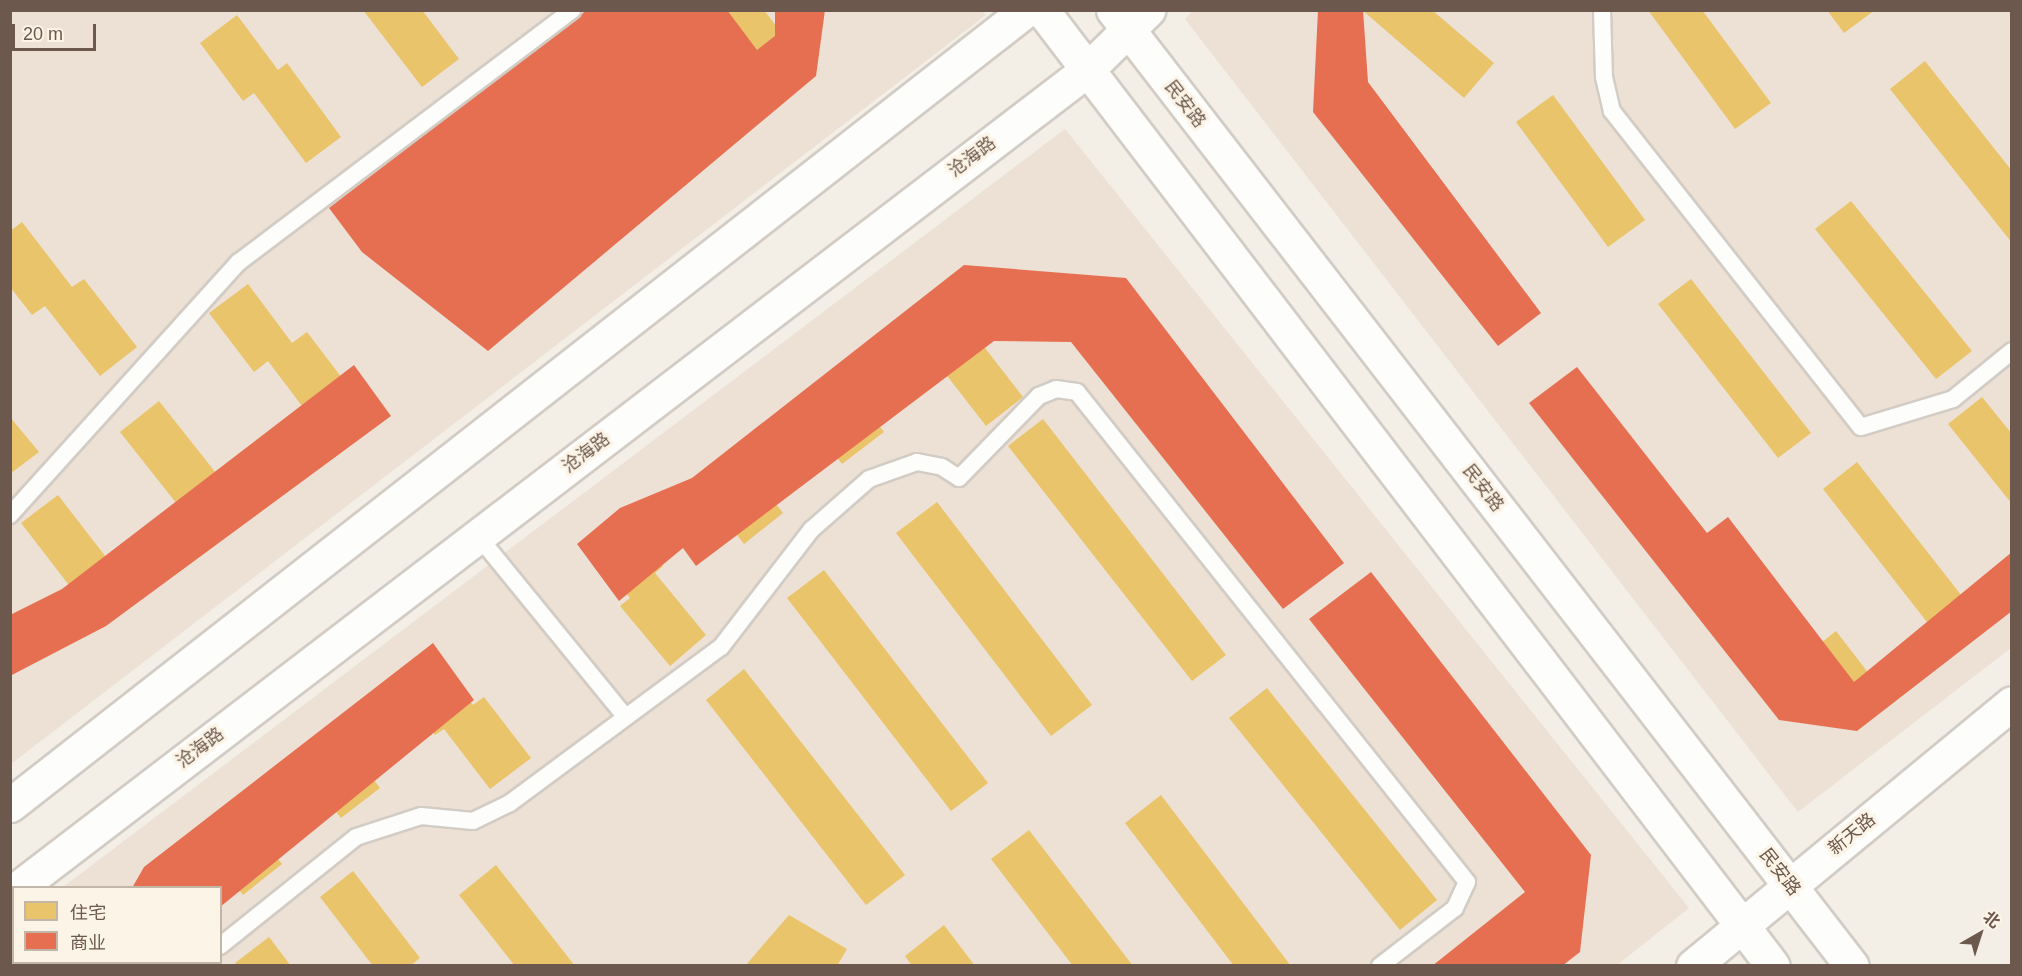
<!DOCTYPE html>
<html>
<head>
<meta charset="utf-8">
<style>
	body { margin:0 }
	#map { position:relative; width:2022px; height:976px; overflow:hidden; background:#f3efe6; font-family:Helvetica,"Noto Sans SC",sans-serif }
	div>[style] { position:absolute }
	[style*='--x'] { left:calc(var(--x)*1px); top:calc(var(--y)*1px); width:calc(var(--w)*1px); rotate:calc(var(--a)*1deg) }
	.residential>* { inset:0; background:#ece1d4 }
	.homes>* { inset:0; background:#e9c46a }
	.shops>* { inset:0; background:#e76f51 }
	.roads { filter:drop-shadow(2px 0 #d2ccc5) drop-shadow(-2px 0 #d2ccc5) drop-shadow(0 2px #d2ccc5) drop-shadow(0 -2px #d2ccc5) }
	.lane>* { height:16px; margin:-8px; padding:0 8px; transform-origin:8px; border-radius:8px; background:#fdfdfb }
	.secondary>* { height:33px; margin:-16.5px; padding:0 16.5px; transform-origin:16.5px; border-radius:16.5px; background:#fdfdfb }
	span { translate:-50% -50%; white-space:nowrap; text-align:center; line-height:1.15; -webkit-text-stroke:6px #fcf4e7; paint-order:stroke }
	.street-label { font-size:18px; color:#6c584c }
	.frame { position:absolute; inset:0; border:12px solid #6c584c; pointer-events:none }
	.legend { position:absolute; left:12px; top:886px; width:210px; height:78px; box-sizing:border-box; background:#fcf4e7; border:2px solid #c2b6a9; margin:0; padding:8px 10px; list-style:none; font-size:18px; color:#6c584c }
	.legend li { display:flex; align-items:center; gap:12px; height:30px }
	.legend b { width:30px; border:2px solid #c2b6a9 }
	.north { position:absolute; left:1950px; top:904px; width:60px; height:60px; -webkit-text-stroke:4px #fcf4e7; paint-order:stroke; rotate:39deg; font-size:16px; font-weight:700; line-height:24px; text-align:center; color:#6c584c }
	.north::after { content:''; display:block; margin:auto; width:21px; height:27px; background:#6c584c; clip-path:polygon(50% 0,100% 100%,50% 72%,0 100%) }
	.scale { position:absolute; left:12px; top:24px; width:84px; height:27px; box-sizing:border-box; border:3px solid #6c584c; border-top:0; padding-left:8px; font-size:18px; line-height:21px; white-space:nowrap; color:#6c584c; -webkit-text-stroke:4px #fcf4e7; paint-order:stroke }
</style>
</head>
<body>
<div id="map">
	<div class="residential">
		<div style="clip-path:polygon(1193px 10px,2011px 11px,2011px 648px,1798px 812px,1185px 19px)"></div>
		<div style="clip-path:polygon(11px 11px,982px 11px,986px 15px,11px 764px)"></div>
		<div style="clip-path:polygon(1065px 129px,1689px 908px,1616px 966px,11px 966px,13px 925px,14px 962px,220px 962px,220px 888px,63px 887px)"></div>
	</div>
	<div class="homes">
		<div style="clip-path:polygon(363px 10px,422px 10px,459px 59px,422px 87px)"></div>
		<div style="clip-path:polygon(706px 10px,764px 10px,811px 72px,775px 100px)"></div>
		<div style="clip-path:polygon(1362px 10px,1432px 10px,1494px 63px,1464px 98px)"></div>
		<div style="clip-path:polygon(1648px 10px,1702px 10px,1771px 103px,1735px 129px)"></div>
		<div style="clip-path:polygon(1827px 10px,1875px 10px,1844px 33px)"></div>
		<div style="clip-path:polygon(237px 15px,278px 70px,287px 63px,341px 137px,306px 163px,254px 93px,243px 101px,200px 43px)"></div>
		<div style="clip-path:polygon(581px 23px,610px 63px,621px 55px,661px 110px,677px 99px,712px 149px,673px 177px,637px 126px,624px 135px,586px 81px,571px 92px,542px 51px)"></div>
		<div style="clip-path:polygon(1925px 61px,2012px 171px,2012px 243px,1890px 89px)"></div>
		<div style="clip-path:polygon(1553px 95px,1645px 220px,1608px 247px,1516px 122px)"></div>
		<div style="clip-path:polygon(480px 97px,514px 143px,526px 134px,567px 189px,581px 178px,618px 228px,579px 256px,542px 205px,530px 214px,491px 161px,476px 172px,442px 126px)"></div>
		<div style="clip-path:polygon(1406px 147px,1533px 313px,1502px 337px,1374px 171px)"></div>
		<div style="clip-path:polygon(382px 172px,423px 227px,435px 218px,476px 273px,490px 262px,527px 311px,489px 340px,450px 289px,440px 297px,400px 245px,385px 256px,343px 201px)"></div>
		<div style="clip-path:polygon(1851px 201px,1972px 351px,1936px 379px,1815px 229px)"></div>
		<div style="clip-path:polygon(22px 222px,72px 287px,84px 279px,137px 347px,100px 376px,45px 306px,32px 315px,10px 287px,10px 231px)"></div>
		<div style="clip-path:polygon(1691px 279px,1811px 433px,1778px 458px,1658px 304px)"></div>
		<div style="clip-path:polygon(248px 284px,292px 343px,307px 332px,342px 378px,350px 372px,382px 415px,343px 445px,310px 400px,302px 406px,268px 361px,254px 372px,209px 313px)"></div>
		<div style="clip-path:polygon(940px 290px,1023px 397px,986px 426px,903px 319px)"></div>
		<div style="clip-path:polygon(1107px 293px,1318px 560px,1278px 592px,1067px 324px)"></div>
		<div style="clip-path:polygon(837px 370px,884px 432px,842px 464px,795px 402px)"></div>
		<div style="clip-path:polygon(1577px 376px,1689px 520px,1658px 544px,1546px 400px)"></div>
		<div style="clip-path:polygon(1982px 397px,2012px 434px,2012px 504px,1948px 424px)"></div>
		<div style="clip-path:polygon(159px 401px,250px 516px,211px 547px,120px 432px)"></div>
		<div style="clip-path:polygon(10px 417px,39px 452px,10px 474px)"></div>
		<div style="clip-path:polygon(1043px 419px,1226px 655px,1192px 681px,1008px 446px)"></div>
		<div style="clip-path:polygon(735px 452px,783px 513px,744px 544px,696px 482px)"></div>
		<div style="clip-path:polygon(1857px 462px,1983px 623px,1948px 649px,1823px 489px)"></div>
		<div style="clip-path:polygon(58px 495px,136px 596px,99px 624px,21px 523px)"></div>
		<div style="clip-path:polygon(937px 502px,1092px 705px,1051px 736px,896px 533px)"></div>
		<div style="clip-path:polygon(621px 515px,663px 566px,655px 573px,706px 635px,670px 666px,620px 606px,630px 598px,585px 545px)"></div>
		<div style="clip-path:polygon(1726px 533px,1794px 622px,1760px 648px,1692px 559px)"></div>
		<div style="clip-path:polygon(824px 570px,988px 783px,951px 811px,787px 598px)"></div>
		<div style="clip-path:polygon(1366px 602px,1574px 867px,1535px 897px,1326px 632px)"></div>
		<div style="clip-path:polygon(1836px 631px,1887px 697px,1854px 723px,1802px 658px)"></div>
		<div style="clip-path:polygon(431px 650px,473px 705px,484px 697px,531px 758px,490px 789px,444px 729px,435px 735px,392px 680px)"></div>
		<div style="clip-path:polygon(744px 669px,905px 875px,866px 905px,706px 700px)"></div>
		<div style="clip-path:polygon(1267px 688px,1437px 900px,1400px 930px,1229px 718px)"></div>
		<div style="clip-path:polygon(332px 726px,380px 788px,341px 818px,293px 757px)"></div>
		<div style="clip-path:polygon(1161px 795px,1291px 966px,1234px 966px,1125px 823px)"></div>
		<div style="clip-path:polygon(234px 803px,282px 864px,243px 895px,195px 833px)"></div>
		<div style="clip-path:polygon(1029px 830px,1133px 966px,1073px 966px,991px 859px)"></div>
		<div style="clip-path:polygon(496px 865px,575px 966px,515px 966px,459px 895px)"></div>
		<div style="clip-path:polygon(353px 871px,420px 958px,410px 966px,373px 966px,320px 897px)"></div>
		<div style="clip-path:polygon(789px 915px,847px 949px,837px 966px,745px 966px)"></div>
		<div style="clip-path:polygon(944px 925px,975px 966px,912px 966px,905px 956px)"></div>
		<div style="clip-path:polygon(269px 937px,291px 966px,237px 966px,235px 963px)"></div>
		<div style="clip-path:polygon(1467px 943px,1485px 966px,1437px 966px)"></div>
		<div style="clip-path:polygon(138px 962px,169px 962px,165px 966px)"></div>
	</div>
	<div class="shops">
		<div style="clip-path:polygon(587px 10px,727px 10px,757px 50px,775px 36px,775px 10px,825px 10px,816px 76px,488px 351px,362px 252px,329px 208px)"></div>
		<div style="clip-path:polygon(1318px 10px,1363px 10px,1368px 82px,1541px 313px,1498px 346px,1313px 112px)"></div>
		<div style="clip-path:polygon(964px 265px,1126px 278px,1344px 563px,1283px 609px,1071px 342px,994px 341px,696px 566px,683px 548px,619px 601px,577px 544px,620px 508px,692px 478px)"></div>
		<div style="clip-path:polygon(354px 365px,391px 416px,106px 626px,10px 676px,10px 615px,62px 589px)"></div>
		<div style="clip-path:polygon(1577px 367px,1707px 533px,1728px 517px,1854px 682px,2012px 552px,2012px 611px,1857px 731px,1779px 720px,1529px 403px)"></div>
		<div style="clip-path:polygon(1371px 572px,1591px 855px,1580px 952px,1562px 966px,1432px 966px,1525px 892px,1309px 619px)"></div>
		<div style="clip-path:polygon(433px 643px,474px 700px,220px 907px,220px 888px,132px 888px,144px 867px)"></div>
		<div style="clip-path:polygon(34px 962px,153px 962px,31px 966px)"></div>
	</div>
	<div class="roads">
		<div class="lane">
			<div style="--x:1602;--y:10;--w:67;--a:88.3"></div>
			<div style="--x:1604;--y:77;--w:35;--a:77"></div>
			<div style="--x:1612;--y:111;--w:402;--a:51.8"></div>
			<div style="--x:1861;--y:427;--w:96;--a:-16.9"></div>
			<div style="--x:1953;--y:399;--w:76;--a:-39.1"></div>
			<div style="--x:10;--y:515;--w:341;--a:-47.9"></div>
			<div style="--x:239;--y:262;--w:418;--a:-37.1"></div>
			<div style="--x:478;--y:536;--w:231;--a:50.8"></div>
			<div style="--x:220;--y:946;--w:174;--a:-38.7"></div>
			<div style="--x:356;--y:837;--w:68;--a:-17.9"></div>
			<div style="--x:421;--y:816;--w:52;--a:5.5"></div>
			<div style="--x:473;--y:821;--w:41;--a:-25.9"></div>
			<div style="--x:510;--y:803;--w:262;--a:-36.5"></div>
			<div style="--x:721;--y:647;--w:148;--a:-52.4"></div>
			<div style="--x:811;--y:530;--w:77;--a:-41.3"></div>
			<div style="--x:869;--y:479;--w:51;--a:-19.5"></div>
			<div style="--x:917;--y:462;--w:25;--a:11"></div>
			<div style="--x:942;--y:467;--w:20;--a:33"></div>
			<div style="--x:959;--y:478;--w:115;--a:-45.7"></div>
			<div style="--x:1039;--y:396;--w:18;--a:-22"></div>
			<div style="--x:1056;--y:389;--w:21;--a:8"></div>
			<div style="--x:1077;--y:392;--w:626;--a:51.48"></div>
			<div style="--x:1467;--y:882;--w:29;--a:115"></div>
			<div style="--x:1455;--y:908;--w:95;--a:142.3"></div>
			<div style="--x:197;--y:966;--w:5;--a:-53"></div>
		</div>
		<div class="secondary">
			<div style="--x:1042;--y:10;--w:1203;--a:52.6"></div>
			<div style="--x:1113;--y:10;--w:1208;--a:52.3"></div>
			<div style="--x:10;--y:805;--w:1290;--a:-38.04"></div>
			<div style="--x:18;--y:888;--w:1346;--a:-37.42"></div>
			<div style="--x:1087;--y:70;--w:86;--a:-44.5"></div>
			<div style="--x:1693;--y:966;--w:413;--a:-39.5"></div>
		</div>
	</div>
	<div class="street-label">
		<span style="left:1185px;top:104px;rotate:52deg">民安路</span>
		<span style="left:972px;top:157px;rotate:-37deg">沧海路</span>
		<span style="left:586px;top:453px;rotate:-37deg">沧海路</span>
		<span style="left:1483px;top:488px;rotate:52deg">民安路</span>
		<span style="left:200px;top:748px;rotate:-37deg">沧海路</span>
		<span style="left:1852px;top:834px;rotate:-39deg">新天路</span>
		<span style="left:1780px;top:872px;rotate:52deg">民安路</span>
	</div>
	<div class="frame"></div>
	<ul class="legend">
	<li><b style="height:16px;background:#e9c46a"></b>住宅</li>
	<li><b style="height:16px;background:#e76f51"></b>商业</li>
	</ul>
	<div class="north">北</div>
	<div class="scale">20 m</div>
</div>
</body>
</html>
